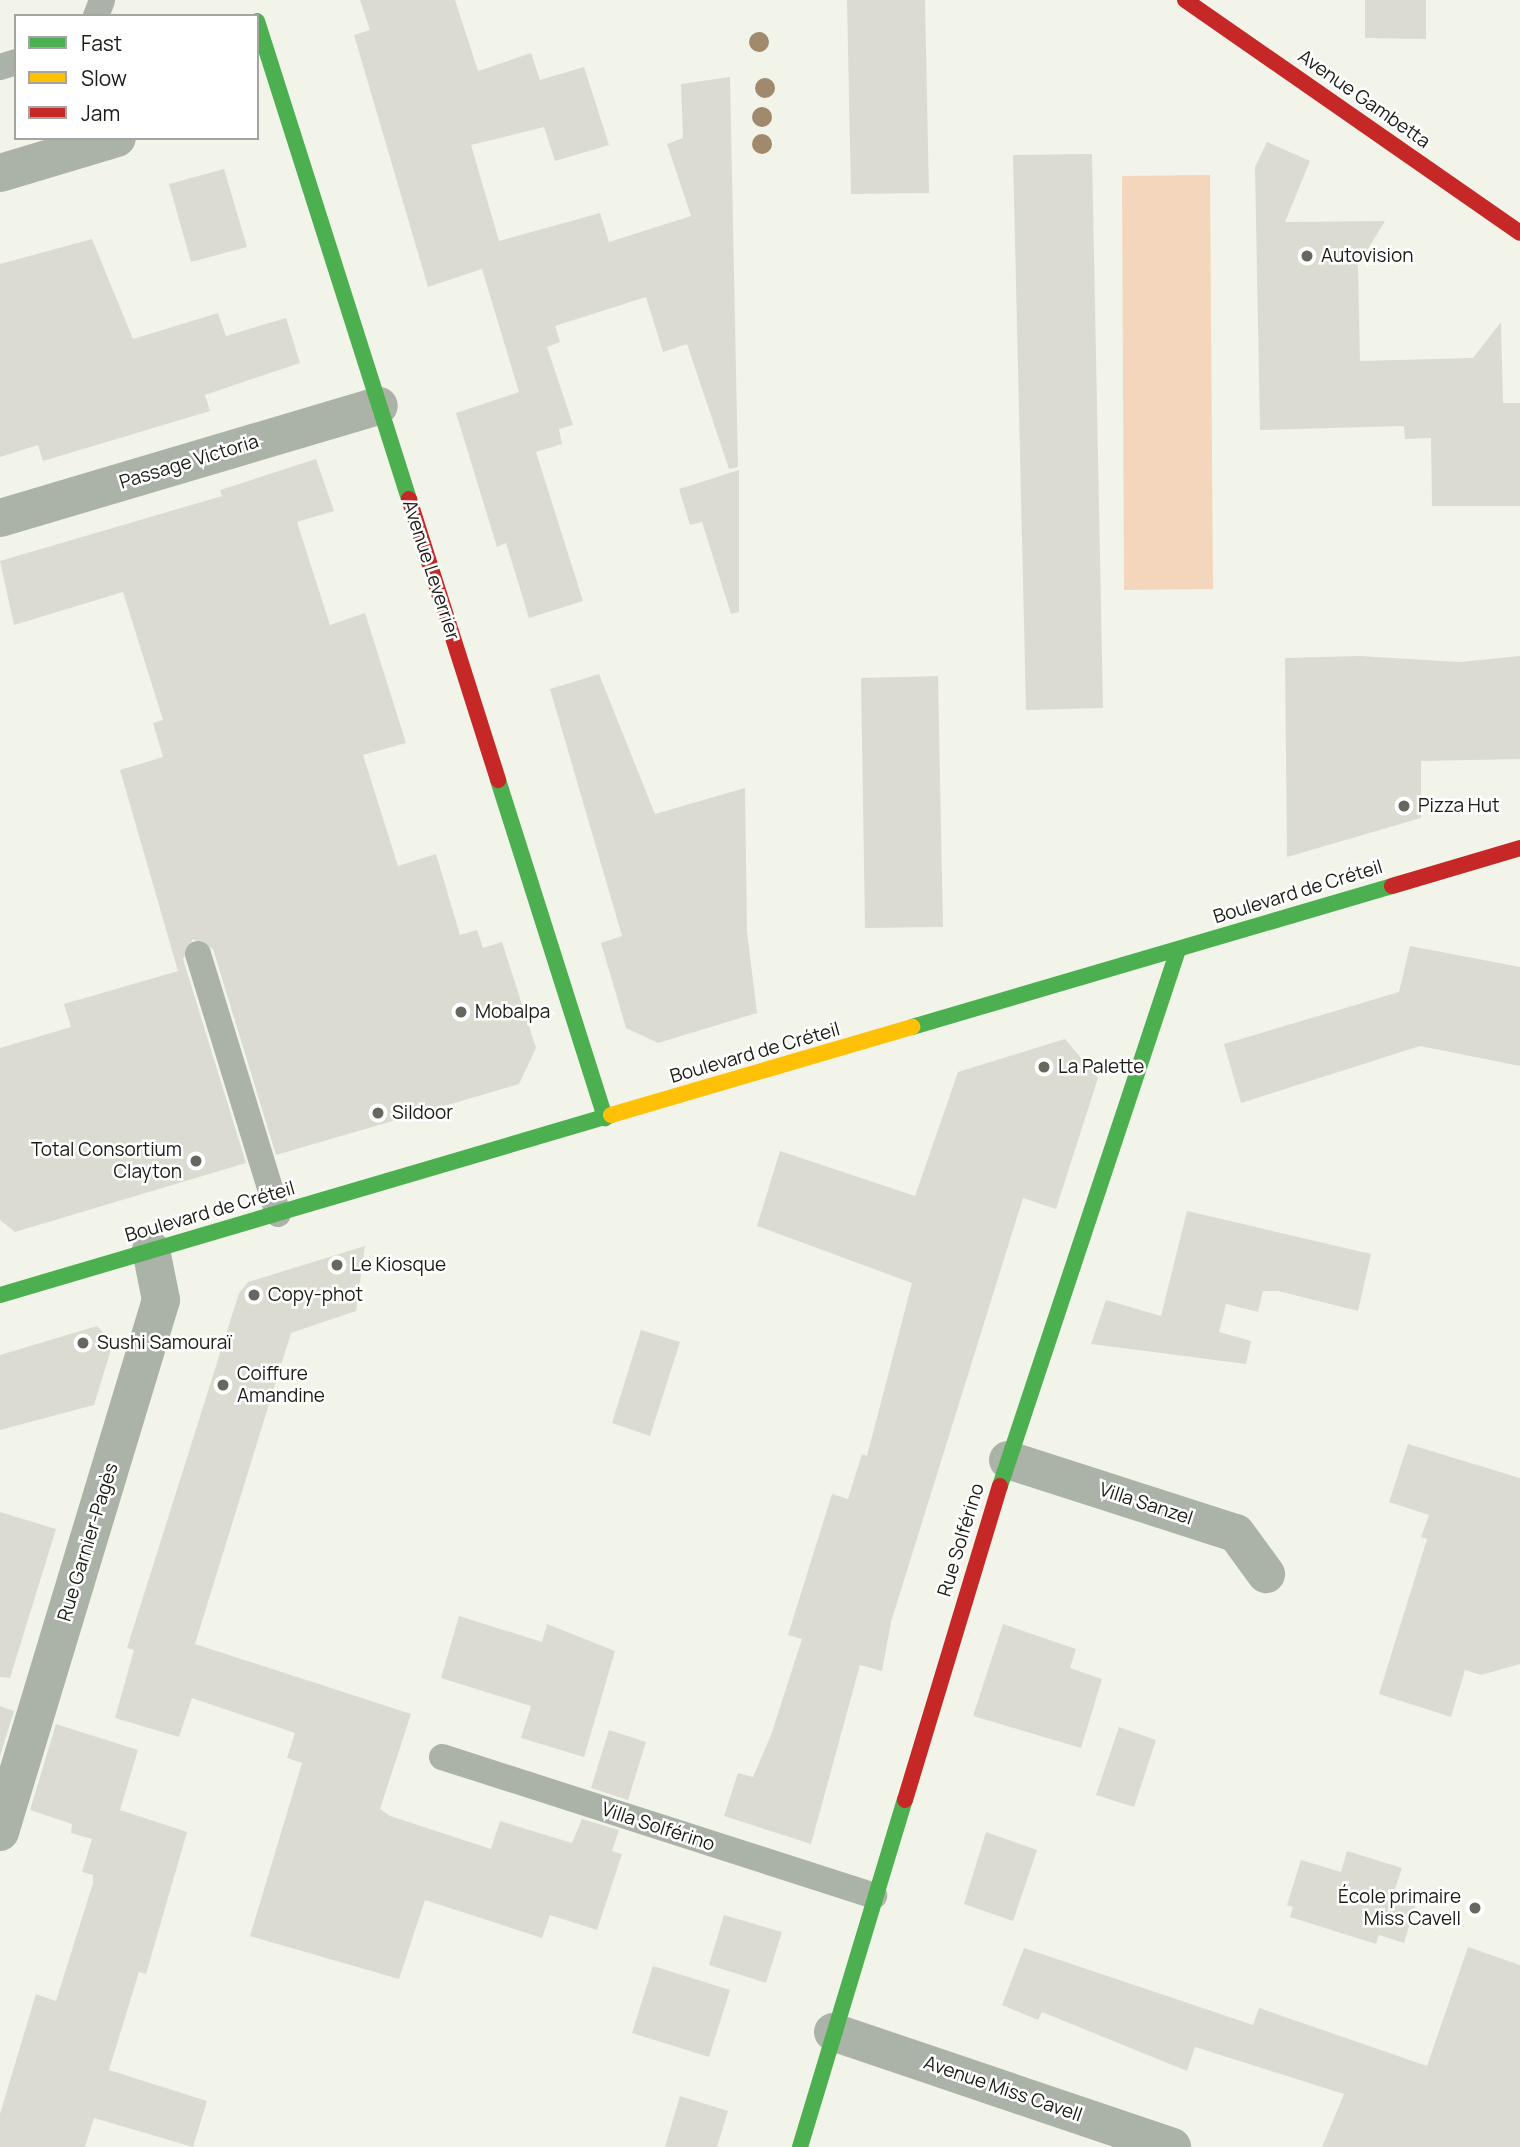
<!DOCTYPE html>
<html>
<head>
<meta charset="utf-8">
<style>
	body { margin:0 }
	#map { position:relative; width:1520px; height:2147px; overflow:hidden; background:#f2f4e9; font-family:Manrope,sans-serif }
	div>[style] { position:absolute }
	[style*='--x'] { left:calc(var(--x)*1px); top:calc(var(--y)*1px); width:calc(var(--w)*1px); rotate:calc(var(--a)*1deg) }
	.green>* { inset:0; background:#f3d6bc }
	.building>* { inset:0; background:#dbdbd2 }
	.lane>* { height:26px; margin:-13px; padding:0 13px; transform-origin:13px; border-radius:13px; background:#abb2a8 }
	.street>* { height:38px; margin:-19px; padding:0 19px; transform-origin:19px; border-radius:19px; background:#abb2a8 }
	.fast>* { height:16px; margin:-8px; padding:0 8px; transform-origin:8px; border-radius:8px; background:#4caf50 }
	.slow>* { height:16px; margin:-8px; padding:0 8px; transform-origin:8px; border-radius:8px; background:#ffc107 }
	.jam>* { height:16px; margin:-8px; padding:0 8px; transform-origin:8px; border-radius:8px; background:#c62828 }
	.trees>* { width:20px; height:20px; margin:-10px; border-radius:50%; background:#a0896d }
	.dots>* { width:19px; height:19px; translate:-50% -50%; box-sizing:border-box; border:4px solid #fff; border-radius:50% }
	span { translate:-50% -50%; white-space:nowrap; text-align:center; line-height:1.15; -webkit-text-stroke:5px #fff; paint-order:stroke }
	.street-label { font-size:19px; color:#1b1c15 }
	.poi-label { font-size:19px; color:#1b1c15 }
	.left { translate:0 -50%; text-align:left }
	.right { translate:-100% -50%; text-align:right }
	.legend { position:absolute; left:14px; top:14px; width:245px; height:126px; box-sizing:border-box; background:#fff; border:2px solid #a4a4a1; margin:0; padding:9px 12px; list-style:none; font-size:21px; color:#1b1c15 }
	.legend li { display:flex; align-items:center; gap:14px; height:35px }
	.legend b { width:35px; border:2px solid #a4a4a1 }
</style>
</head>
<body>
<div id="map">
	<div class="green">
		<div style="clip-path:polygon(1210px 175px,1213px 589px,1124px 590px,1122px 176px)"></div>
	</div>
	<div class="building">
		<div style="clip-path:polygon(360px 0,455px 0,478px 71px,531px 53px,540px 80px,584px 67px,609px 145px,555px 161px,544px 127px,471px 145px,499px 241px,600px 213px,609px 242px,691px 216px,667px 144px,683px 138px,681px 84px,730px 77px,738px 467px,729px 469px,687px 344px,663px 352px,646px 297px,555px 326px,560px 342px,547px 347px,573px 425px,559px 429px,562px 444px,536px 452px,583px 601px,529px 618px,506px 543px,497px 547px,456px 413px,519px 392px,482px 269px,428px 287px,354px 35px,370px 30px)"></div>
		<div style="clip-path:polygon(847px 0,925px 0,929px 193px,851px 194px)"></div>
		<div style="clip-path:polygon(1365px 0,1426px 0,1426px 39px,1365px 38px)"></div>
		<div style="clip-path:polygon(1267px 142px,1310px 161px,1285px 222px,1385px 221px,1358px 265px,1360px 361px,1473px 358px,1501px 322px,1503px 403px,1520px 403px,1520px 506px,1432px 506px,1431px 438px,1405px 439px,1404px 426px,1260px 430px,1255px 167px)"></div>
		<div style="clip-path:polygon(1092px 154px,1103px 708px,1026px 710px,1013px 155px)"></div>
		<div style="clip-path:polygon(224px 169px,247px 247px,191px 262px,169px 184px)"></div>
		<div style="clip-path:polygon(92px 239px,133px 339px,218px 313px,226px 336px,286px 318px,300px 363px,205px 395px,210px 411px,43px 461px,38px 445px,0 457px,0 264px)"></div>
		<div style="clip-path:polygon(316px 459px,334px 511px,297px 522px,330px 625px,365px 613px,406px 743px,363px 755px,398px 866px,436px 854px,460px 935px,477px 930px,483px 948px,502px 942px,536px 1048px,519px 1084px,276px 1155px,213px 949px,193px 939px,183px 959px,246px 1163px,15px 1232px,0 1220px,0 1048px,71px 1027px,64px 1004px,178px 971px,120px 770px,163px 757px,153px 723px,163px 720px,123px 592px,14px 625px,0 561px,222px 496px,220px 490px)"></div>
		<div style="clip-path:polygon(739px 470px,739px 612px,731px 614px,702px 522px,690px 525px,679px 489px)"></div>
		<div style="clip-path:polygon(1360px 656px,1460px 662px,1520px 656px,1520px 759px,1421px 761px,1421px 818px,1287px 857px,1285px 658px)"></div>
		<div style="clip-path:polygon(599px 674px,655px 814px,745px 788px,747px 932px,757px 1013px,658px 1043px,626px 1028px,601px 943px,622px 936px,550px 689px)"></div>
		<div style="clip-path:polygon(938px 676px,943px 927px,865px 928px,861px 678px)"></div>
		<div style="clip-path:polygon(1410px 946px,1520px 967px,1520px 1066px,1420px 1046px,1241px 1103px,1224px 1044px,1399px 992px)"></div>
		<div style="clip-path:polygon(1065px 1039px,1098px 1078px,1056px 1209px,1023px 1198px,891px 1622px,882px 1671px,860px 1665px,811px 1844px,724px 1816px,738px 1773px,753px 1777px,771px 1735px,802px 1639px,788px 1635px,832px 1494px,848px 1499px,862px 1454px,867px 1456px,912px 1283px,757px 1226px,780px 1151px,915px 1196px,958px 1072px)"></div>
		<div style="clip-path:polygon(1187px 1211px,1371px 1254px,1358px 1311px,1278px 1291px,1263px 1291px,1258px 1312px,1226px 1304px,1219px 1332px,1251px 1341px,1246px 1364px,1091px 1344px,1106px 1300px,1161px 1316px)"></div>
		<div style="clip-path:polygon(365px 1246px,356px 1311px,291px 1333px,195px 1644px,411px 1714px,380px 1809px,390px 1816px,491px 1849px,500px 1821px,572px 1843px,582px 1819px,619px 1830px,612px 1851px,622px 1854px,597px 1930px,550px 1915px,542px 1938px,425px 1900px,399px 1979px,250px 1936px,302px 1763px,287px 1758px,295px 1733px,192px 1698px,179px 1737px,115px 1718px,134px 1650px,127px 1648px,239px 1293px,248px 1282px)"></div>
		<div style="clip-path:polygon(97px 1326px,113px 1343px,94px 1405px,0 1430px,0 1355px)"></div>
		<div style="clip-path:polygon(641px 1330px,680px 1342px,650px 1436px,612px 1423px)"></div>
		<div style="clip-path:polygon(1408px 1444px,1520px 1478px,1520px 1664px,1481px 1675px,1465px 1670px,1451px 1717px,1379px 1694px,1427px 1539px,1421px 1537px,1429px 1515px,1389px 1502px)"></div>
		<div style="clip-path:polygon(0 1512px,56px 1529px,10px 1678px,0 1677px)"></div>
		<div style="clip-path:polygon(459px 1616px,542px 1642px,547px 1624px,615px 1651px,584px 1757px,521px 1738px,531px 1706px,441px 1678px)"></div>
		<div style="clip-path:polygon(1003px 1624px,1076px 1649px,1070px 1668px,1102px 1679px,1081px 1748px,973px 1716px)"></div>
		<div style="clip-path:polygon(0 1706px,14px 1711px,0 1756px)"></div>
		<div style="clip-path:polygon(56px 1724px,138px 1750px,120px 1810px,187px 1832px,146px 1974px,139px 1972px,109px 2070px,207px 2101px,193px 2147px,94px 2118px,85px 2147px,0 2147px,0 2114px,36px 1994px,56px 2001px,93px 1883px,93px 1875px,82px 1872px,92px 1839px,71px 1833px,72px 1824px,30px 1810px)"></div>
		<div style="clip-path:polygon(1119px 1727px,1156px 1740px,1134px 1807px,1096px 1795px)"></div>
		<div style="clip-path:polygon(609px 1730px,646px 1742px,628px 1800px,591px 1788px)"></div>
		<div style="clip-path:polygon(986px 1832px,1037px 1850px,1013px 1921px,964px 1904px)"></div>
		<div style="clip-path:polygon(1347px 1851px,1402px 1868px,1395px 1889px,1418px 1897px,1404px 1943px,1379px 1935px,1376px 1944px,1290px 1917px,1293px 1907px,1287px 1905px,1301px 1860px,1341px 1872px)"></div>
		<div style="clip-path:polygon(724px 1915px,782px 1932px,766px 1983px,709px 1965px)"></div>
		<div style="clip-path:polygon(1468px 1947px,1520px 1965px,1520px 2147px,1322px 2147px,1344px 2094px,1195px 2047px,1187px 2071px,1042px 2012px,1038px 2020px,1002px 2005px,1024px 1948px,1253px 2025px,1259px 2008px,1427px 2066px)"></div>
		<div style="clip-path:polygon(653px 1966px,730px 1990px,709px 2057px,632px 2033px)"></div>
		<div style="clip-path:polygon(680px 2096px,728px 2111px,717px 2147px,665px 2147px)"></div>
	</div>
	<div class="lane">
		<div style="--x:96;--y:16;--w:17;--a:-69"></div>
		<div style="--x:0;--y:67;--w:17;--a:-17"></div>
		<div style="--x:198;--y:954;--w:272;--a:72.9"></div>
		<div style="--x:442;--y:1757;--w:454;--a:17.8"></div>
	</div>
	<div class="street">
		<div style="--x:0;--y:173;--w:122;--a:-16.7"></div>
		<div style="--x:0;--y:518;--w:395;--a:-16.5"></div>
		<div style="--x:1008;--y:1460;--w:239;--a:17.8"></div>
		<div style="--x:1236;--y:1533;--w:51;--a:53.8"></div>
		<div style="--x:0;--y:1832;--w:556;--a:-73.16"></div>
		<div style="--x:161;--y:1300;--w:51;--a:-101.3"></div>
		<div style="--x:833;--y:2032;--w:358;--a:18.7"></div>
	</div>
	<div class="fast">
		<div style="--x:257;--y:21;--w:502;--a:72.36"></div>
		<div style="--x:498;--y:780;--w:355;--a:72.4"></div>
		<div style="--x:912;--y:1027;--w:500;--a:-16.37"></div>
		<div style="--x:0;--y:1295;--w:637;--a:-16.41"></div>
		<div style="--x:1000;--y:1486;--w:565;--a:-71.63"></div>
		<div style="--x:800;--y:2147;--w:363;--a:-73.2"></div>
	</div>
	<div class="slow">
		<div style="--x:611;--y:1115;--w:314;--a:-16.3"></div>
	</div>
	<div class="jam">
		<div style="--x:1185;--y:0;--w:408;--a:34.8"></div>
		<div style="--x:409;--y:499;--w:295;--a:72.4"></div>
		<div style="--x:1392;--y:886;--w:134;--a:-16.5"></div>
		<div style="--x:905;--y:1800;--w:328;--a:-73.2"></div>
	</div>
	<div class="trees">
		<div style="left:759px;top:42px"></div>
		<div style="left:765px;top:88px"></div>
		<div style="left:762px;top:117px"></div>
		<div style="left:762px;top:144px"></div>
	</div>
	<div class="dots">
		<div style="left:1307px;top:256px;background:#66685f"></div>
		<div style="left:1404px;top:806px;background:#66685f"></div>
		<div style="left:461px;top:1012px;background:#66685f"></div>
		<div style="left:1044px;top:1067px;background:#66685f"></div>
		<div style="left:378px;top:1113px;background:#66685f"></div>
		<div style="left:196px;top:1161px;background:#66685f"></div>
		<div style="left:337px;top:1265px;background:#66685f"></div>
		<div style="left:254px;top:1295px;background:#66685f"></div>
		<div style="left:83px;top:1343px;background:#66685f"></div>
		<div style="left:223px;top:1385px;background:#66685f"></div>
		<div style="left:1475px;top:1908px;background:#66685f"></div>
	</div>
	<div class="street-label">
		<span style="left:1364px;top:99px;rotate:35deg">Avenue Gambetta</span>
		<span style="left:189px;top:462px;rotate:-17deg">Passage Victoria</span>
		<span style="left:431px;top:570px;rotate:72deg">Avenue Leverrier</span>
		<span style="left:1298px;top:892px;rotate:-17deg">Boulevard de Créteil</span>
		<span style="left:755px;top:1053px;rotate:-16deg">Boulevard de Créteil</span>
		<span style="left:210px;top:1212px;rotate:-16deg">Boulevard de Créteil</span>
		<span style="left:1146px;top:1504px;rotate:18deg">Villa Sanzel</span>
		<span style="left:961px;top:1540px;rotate:-73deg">Rue Solférino</span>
		<span style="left:88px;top:1542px;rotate:-73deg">Rue Garnier-Pagès</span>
		<span style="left:658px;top:1827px;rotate:18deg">Villa Solférino</span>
		<span style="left:1003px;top:2089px;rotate:19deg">Avenue Miss Cavell</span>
	</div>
	<div class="poi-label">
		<span class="left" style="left:1321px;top:256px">Autovision</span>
		<span class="left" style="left:1418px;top:806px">Pizza Hut</span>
		<span class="left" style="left:475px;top:1012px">Mobalpa</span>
		<span class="left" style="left:1058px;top:1067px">La Palette</span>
		<span class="left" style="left:392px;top:1113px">Sildoor</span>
		<span class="right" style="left:182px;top:1161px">Total Consortium<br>Clayton</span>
		<span class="left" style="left:351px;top:1265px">Le Kiosque</span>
		<span class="left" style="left:268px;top:1295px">Copy-phot</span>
		<span class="left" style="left:97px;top:1343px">Sushi Samouraï</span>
		<span class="left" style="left:237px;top:1385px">Coiffure<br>Amandine</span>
		<span class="right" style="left:1461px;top:1908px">École primaire<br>Miss Cavell</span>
	</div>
	<ul class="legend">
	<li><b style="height:9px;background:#4caf50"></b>Fast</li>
	<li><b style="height:9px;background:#ffc107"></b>Slow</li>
	<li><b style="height:9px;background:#c62828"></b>Jam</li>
	</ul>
</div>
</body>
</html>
